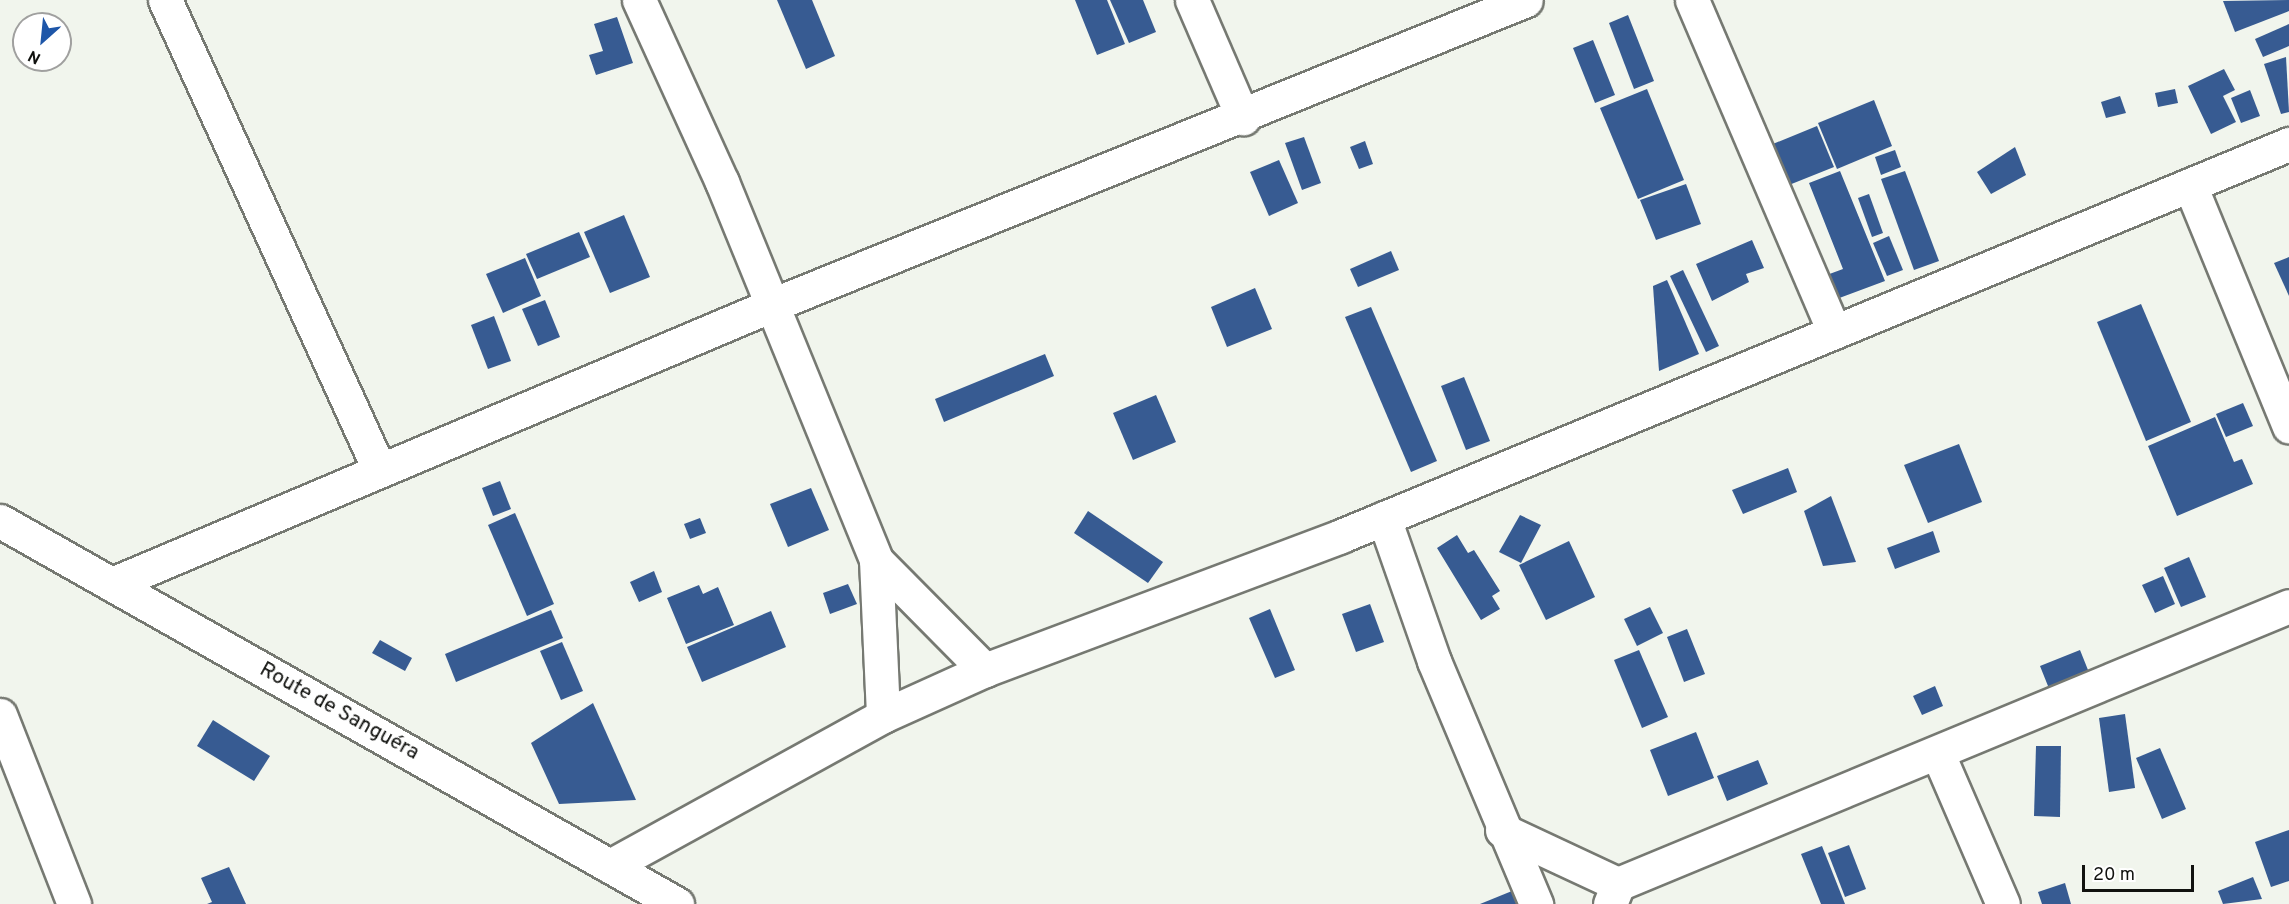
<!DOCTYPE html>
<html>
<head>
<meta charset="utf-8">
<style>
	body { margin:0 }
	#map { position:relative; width:2289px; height:904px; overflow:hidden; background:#f1f5ed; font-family:Overpass,sans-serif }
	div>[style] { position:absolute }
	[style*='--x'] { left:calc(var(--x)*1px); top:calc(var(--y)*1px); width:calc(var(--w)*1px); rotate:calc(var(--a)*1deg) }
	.building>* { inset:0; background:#375b92 }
	.roads { filter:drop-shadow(2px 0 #767972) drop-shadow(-2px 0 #767972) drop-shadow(0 2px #767972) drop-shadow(0 -2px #767972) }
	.street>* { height:33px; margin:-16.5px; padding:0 16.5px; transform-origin:16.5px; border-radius:16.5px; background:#fff }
	.secondary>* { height:33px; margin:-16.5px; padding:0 16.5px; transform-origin:16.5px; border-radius:16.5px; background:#fff }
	span { translate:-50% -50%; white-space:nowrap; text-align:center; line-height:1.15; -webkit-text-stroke:6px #fff; paint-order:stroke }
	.street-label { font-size:21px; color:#11120f }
	.north { position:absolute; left:12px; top:12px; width:60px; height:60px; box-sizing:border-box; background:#fff; border:2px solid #a0a09f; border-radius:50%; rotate:207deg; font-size:16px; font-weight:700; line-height:24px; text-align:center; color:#11120f }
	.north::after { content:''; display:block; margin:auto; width:21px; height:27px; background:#1e56a8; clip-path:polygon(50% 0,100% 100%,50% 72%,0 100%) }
	.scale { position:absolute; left:2082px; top:865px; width:112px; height:27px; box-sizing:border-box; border:3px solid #11120f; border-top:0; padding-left:8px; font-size:18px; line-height:21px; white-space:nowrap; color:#11120f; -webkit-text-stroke:4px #fff; paint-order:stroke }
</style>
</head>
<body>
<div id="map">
	<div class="building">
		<div style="clip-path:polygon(777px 0,812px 0,835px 56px,806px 69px)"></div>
		<div style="clip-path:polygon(1075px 0,1107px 0,1125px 44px,1097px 55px)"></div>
		<div style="clip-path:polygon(1110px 0,1143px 0,1156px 32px,1129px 43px)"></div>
		<div style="clip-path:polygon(2289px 0,2289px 11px,2235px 32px,2223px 1px)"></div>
		<div style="clip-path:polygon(1628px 15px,1654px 81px,1634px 89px,1609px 23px)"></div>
		<div style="clip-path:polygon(617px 17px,633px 63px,596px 75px,589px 55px,603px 51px,594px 24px)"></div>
		<div style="clip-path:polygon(2289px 24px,2289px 46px,2263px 57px,2255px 39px)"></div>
		<div style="clip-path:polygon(1593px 40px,1615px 95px,1595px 103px,1573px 48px)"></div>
		<div style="clip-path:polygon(2286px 57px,2289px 112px,2281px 114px,2264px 64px)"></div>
		<div style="clip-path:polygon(2224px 69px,2235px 90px,2223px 96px,2236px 122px,2211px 134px,2188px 86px)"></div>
		<div style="clip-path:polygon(1647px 89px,1684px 180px,1638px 199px,1600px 108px)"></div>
		<div style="clip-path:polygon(2175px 89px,2178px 103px,2158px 107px,2155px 93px)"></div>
		<div style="clip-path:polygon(2250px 90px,2260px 116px,2241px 123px,2231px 98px)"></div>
		<div style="clip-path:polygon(2120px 96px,2126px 113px,2106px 118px,2101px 102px)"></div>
		<div style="clip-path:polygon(1874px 100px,1892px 146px,1837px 169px,1818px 123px)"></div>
		<div style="clip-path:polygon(1817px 126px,1834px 167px,1784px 187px,1768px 146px)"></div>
		<div style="clip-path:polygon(1304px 137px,1321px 183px,1302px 190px,1285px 143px)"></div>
		<div style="clip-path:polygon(1365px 141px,1373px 164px,1359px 169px,1350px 147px)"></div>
		<div style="clip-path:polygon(2015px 147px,2026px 175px,1991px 194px,1977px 172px)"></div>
		<div style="clip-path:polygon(1895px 150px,1901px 167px,1881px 175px,1875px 157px)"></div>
		<div style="clip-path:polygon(1279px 160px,1298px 203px,1269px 216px,1250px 172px)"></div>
		<div style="clip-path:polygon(1840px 171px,1885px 281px,1834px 300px,1824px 276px,1843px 269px,1809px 183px)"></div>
		<div style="clip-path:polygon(1905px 171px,1939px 261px,1914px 270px,1881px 179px)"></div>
		<div style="clip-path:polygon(1686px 184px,1701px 224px,1656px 240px,1640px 200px)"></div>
		<div style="clip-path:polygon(1869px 194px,1883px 233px,1872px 237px,1858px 198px)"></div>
		<div style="clip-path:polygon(624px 215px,650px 277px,610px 293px,584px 232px)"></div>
		<div style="clip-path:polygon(579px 232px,590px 257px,537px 279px,526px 254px)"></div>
		<div style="clip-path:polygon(1889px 236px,1903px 270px,1887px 276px,1873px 243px)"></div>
		<div style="clip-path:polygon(1752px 240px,1764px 268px,1746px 274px,1749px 282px,1712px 301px,1696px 264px)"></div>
		<div style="clip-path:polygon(1391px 251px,1399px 270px,1358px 287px,1350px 269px)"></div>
		<div style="clip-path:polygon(2289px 257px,2289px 296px,2274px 263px)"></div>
		<div style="clip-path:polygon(525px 258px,541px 296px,503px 313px,486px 274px)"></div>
		<div style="clip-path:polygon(1683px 270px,1719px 346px,1706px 352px,1670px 276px)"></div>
		<div style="clip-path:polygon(1667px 280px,1699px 354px,1659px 371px,1653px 286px)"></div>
		<div style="clip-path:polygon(1255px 288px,1272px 329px,1227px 347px,1211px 307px)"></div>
		<div style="clip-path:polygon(545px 300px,560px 337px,538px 346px,522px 309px)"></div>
		<div style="clip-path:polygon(2141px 304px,2191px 422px,2146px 441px,2097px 322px)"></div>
		<div style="clip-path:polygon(1371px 307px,1437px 461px,1411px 472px,1345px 317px)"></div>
		<div style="clip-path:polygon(494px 316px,511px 361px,488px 369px,471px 325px)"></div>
		<div style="clip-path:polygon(1045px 354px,1054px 376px,944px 422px,935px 399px)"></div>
		<div style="clip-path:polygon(1464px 377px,1490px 441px,1466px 450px,1441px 386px)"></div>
		<div style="clip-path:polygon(1156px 395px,1176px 442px,1133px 460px,1113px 413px)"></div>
		<div style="clip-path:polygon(2243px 403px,2253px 426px,2226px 437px,2216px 414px)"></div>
		<div style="clip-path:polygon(2215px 417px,2234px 462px,2242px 459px,2253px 484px,2177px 516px,2148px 446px)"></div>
		<div style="clip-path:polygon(1959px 444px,1982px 502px,1928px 523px,1904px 465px)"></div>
		<div style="clip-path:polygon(1788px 468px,1797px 492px,1743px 514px,1732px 490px)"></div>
		<div style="clip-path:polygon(500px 481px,511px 509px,493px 516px,482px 488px)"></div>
		<div style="clip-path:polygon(811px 488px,829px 530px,788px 547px,770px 504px)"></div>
		<div style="clip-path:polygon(1831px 496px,1856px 562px,1823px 566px,1804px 511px)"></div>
		<div style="clip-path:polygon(1088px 511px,1163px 562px,1148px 583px,1074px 533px)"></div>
		<div style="clip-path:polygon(515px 513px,554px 604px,527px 616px,488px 525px)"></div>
		<div style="clip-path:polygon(1520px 515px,1541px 525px,1521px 563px,1499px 552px)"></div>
		<div style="clip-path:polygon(700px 518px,706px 533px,690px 539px,684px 524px)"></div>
		<div style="clip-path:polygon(1933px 531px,1940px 552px,1895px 569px,1887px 548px)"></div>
		<div style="clip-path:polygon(1457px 535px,1468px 553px,1474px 550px,1500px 591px,1492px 596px,1500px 609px,1481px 620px,1437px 548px)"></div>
		<div style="clip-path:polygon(1569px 541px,1595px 597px,1546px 620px,1519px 565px)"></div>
		<div style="clip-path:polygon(2189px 557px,2206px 597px,2181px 607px,2164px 568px)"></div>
		<div style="clip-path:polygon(654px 571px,662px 592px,639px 602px,630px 582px)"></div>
		<div style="clip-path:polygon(2163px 576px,2175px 604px,2155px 613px,2142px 585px)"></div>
		<div style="clip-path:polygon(848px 584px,857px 604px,830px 614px,823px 593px)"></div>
		<div style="clip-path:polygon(699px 585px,703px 594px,718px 587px,734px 625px,686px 644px,667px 598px)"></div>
		<div style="clip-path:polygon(1370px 604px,1384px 642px,1356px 652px,1342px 614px)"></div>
		<div style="clip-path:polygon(1650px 607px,1663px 633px,1637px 646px,1624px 619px)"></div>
		<div style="clip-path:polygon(1270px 609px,1295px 670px,1275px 678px,1249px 618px)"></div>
		<div style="clip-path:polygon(551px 610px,563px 638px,456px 682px,445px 654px)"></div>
		<div style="clip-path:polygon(771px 611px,786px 647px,702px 682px,687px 647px)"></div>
		<div style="clip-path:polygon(1687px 629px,1705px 674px,1684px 682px,1667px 637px)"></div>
		<div style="clip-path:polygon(380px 640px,412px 658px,405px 671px,372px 653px)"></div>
		<div style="clip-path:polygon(562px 642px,583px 691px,561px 700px,540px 651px)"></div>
		<div style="clip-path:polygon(1639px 650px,1668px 717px,1642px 728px,1614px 660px)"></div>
		<div style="clip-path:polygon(2080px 650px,2090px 675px,2050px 691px,2040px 666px)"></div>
		<div style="clip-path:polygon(1935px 686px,1943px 706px,1922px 715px,1913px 696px)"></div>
		<div style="clip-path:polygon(593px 703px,636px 800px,559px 804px,531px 743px)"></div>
		<div style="clip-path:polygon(2125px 714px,2135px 788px,2109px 792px,2099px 718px)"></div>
		<div style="clip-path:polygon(213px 720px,270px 756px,254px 781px,197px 746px)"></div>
		<div style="clip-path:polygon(1696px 732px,1714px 778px,1668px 796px,1650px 750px)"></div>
		<div style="clip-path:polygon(2036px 746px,2061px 746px,2060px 817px,2034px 816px)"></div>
		<div style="clip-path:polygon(2160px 748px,2186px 809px,2162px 819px,2136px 758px)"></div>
		<div style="clip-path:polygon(1758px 760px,1768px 784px,1727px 801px,1717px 776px)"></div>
		<div style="clip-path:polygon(2289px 830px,2289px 881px,2271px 887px,2255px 842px)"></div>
		<div style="clip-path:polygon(1849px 845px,1866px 889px,1845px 897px,1828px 853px)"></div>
		<div style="clip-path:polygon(1822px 846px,1845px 904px,1821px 904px,1801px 854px)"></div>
		<div style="clip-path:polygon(229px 867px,246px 904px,207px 904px,212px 902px,201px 878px)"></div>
		<div style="clip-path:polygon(2253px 877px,2262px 899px,2223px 904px,2218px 891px)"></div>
		<div style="clip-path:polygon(2065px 883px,2071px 904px,2042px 904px,2038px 892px)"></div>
		<div style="clip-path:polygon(1512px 891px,1517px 904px,1480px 904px)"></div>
	</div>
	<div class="roads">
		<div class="street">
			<div style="--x:165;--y:0;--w:516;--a:65.47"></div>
			<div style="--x:639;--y:0;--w:200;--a:65.5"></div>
			<div style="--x:722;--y:182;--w:408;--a:67.8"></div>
			<div style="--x:876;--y:560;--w:156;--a:87.4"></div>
			<div style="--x:1192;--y:0;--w:129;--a:66.6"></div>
			<div style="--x:1692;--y:0;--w:361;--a:66.8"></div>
			<div style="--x:2190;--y:185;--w:261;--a:67.7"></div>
			<div style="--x:1384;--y:518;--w:151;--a:70.7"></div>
			<div style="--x:1434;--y:661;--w:264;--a:67.2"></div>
			<div style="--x:876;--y:560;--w:155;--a:45.3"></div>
			<div style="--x:112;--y:584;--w:717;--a:-22.92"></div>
			<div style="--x:772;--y:305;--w:813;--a:-22.02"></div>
			<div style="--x:0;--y:715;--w:203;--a:68.6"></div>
			<div style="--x:1938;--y:754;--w:163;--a:66.6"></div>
			<div style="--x:1502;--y:830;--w:128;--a:25"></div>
			<div style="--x:610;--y:866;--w:311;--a:-28.8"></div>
			<div style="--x:883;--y:716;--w:112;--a:-24.3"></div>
			<div style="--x:985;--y:670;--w:380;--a:-20.6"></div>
			<div style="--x:1341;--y:536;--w:1026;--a:-22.47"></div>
			<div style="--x:1610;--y:904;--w:22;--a:-68"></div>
			<div style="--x:1618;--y:884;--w:726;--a:-22.5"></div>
		</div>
		<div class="secondary">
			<div style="--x:0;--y:521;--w:778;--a:29.5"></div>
		</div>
	</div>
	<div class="street-label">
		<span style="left:339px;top:712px;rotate:29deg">Route de Sanguéra</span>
	</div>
	<div class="north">N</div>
	<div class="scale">20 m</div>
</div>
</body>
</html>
